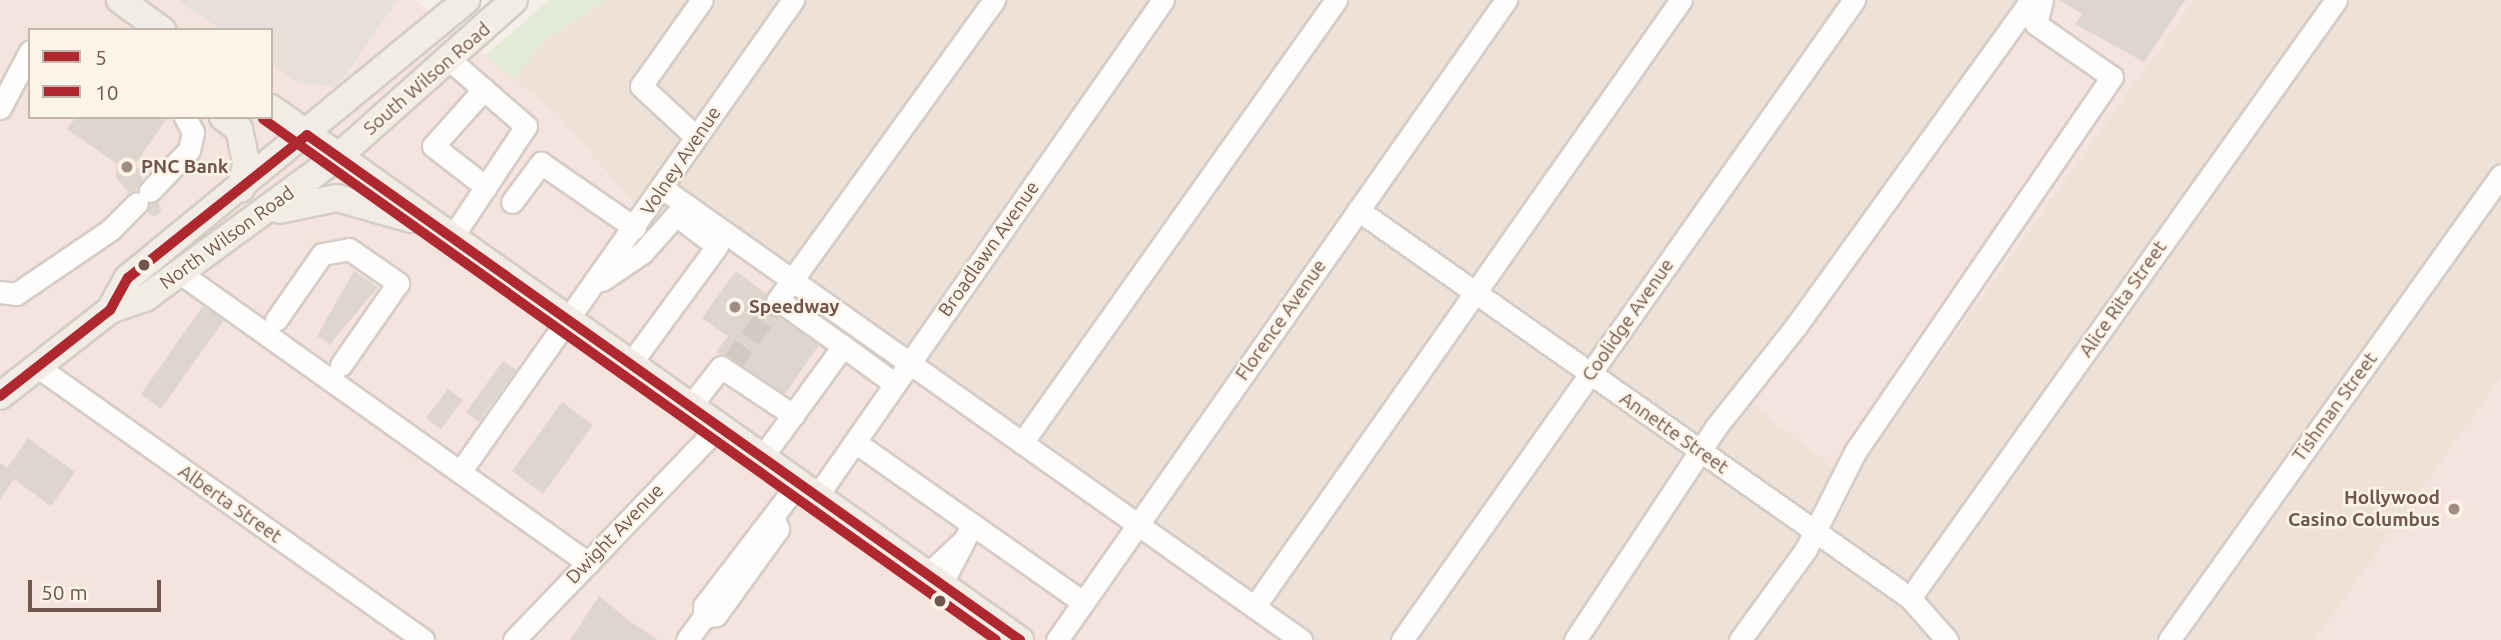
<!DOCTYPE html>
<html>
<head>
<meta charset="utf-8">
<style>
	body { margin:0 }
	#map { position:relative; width:2501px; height:640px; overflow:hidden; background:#f5efe9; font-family:Ubuntu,sans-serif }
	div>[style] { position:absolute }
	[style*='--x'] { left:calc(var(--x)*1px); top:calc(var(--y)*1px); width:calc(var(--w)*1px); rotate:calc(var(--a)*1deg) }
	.residential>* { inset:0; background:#eee1d7 }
	.commercial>* { inset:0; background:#f5e4dd }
	.industrial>* { inset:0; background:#e7dfda }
	.green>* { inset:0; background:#e3ead5 }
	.building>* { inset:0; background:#ded5cf }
	.round { border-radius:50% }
	.minor-tunnel>* { height:21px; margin-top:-10.5px; transform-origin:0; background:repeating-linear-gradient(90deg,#d4c9c2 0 21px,transparent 0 31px) }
	.roads { filter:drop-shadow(2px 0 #d4ccc7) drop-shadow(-2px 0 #d4ccc7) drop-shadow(0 2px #d4ccc7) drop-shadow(0 -2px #d4ccc7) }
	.minor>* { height:21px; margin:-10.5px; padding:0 10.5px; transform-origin:10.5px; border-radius:10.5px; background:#fefdfc }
	.major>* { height:26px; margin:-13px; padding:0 13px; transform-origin:13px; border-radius:13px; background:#f1ece5 }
	.bus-1>* { height:10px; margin:-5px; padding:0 5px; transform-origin:5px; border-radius:5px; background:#af272f }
	.bus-2>* { height:10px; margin:-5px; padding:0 5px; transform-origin:5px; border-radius:5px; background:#af272f }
	.dots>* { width:19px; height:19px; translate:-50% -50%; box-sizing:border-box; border:4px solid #fdf4e9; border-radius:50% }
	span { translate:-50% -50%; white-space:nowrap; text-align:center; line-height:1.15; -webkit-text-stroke:5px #fdf4e9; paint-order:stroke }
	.street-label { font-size:19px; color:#70564c }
	.poi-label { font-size:19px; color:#70564c; font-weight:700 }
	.left { translate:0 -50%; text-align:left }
	.right { translate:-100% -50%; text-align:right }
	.legend { position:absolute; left:28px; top:28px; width:245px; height:91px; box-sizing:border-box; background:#fdf4e9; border:2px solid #c5b5aa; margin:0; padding:9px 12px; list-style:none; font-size:21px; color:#70564c }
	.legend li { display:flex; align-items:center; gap:14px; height:35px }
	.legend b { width:35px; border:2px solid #c5b5aa }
	.scale { position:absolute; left:28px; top:580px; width:133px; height:32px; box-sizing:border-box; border:4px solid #70564c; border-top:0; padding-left:9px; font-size:21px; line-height:24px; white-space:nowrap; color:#70564c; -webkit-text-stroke:5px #fdf4e9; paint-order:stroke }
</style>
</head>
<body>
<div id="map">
	<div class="residential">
		<div style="clip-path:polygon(607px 0,2029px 0,1850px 481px,2194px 0,2501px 0,2501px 378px,2315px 640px,1299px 640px,636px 208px,557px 114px,513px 79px,545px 40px)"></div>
	</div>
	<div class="commercial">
		<div style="clip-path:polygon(0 0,178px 0,221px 30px,30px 30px,30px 117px,271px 117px,271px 64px,337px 87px,398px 0,416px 0,557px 114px,635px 208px,653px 183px,1299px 640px,0 640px)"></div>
		<div style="clip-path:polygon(2029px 0,2194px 0,1850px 481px,1747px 401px)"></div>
		<div style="clip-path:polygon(2501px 378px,2501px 640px,2315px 640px)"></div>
	</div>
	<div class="industrial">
		<div style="clip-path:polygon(177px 0,398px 0,337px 87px,299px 83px,271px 64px,271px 30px,221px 30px)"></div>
	</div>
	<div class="green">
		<div style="clip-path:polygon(549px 0,607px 0,545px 40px,513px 79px,485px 56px)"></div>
	</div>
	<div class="building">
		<div style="clip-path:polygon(2060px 0,2185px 0,2144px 62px,2075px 24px,2082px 14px)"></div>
		<div style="clip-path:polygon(76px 117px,168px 117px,136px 163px,143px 180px,137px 190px,129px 193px,116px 178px,117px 164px,67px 129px)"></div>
		<div class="round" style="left:147px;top:202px;width:14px;height:14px"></div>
		<div style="clip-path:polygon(354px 271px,378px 287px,330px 344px,317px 336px)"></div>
		<div style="clip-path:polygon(736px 271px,766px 294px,769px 311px,819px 345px,785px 394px,716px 352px,728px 336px,702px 318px)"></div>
		<div style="clip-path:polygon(203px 306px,224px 320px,161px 409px,141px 394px)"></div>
		<div style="clip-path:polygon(503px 361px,516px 370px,479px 422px,466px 412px)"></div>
		<div style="clip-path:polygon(448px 389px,463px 400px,441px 429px,426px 418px)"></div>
		<div style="clip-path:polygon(562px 402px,593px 425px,543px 494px,512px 471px)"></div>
		<div style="clip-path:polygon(28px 438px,75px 472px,51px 506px,14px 479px,0 499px,0 463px,7px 468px)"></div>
		<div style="clip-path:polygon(599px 596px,628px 620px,658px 640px,570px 640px)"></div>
	</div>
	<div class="minor-tunnel">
		<div style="--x:732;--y:363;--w:77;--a:-54"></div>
	</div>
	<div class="roads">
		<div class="minor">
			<div style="--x:451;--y:61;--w:99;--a:40.9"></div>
			<div style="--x:526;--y:126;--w:136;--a:123.6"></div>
			<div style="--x:484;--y:89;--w:76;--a:131.8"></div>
			<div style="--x:433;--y:146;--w:67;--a:37.7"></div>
			<div style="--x:0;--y:108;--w:64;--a:-62.2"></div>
			<div style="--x:696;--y:137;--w:75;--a:-137.2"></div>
			<div style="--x:641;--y:86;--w:105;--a:-54.7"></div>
			<div style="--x:662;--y:188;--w:783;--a:35.27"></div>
			<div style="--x:150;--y:191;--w:57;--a:-46.4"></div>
			<div style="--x:189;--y:150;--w:18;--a:-77"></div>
			<div style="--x:193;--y:132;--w:17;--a:-118"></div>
			<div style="--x:512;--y:202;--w:49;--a:-53.4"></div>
			<div style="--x:541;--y:163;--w:114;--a:34.7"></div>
			<div style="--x:1358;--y:210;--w:675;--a:35.1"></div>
			<div style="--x:1910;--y:598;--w:56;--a:48.6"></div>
			<div style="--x:180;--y:273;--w:501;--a:35.4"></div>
			<div style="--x:602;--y:280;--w:48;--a:-34"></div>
			<div style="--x:642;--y:253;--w:51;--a:-48.2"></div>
			<div style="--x:676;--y:215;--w:51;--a:37.1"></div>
			<div style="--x:717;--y:246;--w:149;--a:126.3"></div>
			<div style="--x:0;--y:292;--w:16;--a:7"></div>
			<div style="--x:16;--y:294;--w:114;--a:-34.2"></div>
			<div style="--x:110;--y:230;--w:38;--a:-45"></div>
			<div style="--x:778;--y:300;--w:80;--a:35.3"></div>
			<div style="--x:777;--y:301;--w:371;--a:-54.2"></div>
			<div style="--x:276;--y:320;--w:80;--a:-55.1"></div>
			<div style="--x:322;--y:254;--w:27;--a:-10"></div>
			<div style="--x:349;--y:249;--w:60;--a:34.8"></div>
			<div style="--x:398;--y:283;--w:100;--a:124.8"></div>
			<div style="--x:38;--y:367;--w:472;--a:35.3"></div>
			<div style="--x:688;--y:409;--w:53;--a:-51.8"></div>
			<div style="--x:721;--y:367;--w:87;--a:33.7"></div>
			<div style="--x:855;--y:442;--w:279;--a:35.1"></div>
			<div style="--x:1022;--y:443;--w:543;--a:-54.67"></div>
			<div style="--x:760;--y:460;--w:141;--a:-53.9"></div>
			<div style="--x:843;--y:346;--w:64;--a:36.2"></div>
			<div style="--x:460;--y:472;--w:578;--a:-54.8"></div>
			<div style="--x:815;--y:499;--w:608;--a:-55.11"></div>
			<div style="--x:927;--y:575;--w:48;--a:-43.3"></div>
			<div style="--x:941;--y:585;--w:68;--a:-62.7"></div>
			<div style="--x:1910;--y:598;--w:734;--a:-54.53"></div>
			<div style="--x:1254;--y:607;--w:742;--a:-54.88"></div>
			<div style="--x:704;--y:617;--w:12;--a:-9"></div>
			<div style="--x:716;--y:615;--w:106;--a:-54.2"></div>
			<div style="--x:778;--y:529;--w:11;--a:-112"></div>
			<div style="--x:514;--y:640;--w:292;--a:-46.2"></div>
			<div style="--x:687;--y:640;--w:29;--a:-54"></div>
			<div style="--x:704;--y:617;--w:11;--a:-90"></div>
			<div style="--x:704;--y:606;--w:153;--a:-52.5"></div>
			<div style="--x:1057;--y:640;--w:782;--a:-54.95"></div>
			<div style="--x:1402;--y:640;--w:784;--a:-54.77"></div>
			<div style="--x:1575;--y:640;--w:255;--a:-56.5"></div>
			<div style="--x:1716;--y:427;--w:129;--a:-51.6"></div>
			<div style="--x:1796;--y:326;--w:402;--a:-54.2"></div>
			<div style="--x:1740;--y:640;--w:112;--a:-54"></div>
			<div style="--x:1806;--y:549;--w:109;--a:-63.2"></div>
			<div style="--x:1855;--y:452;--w:455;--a:-55.6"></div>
			<div style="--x:2112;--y:77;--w:93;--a:-145.1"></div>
			<div style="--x:2036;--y:24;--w:25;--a:-76"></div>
			<div style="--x:2169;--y:640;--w:571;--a:-54.47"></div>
		</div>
		<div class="major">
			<div style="--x:120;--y:0;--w:52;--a:35.5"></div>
			<div style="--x:271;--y:108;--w:919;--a:35.39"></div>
			<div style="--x:223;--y:117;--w:20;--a:37"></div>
			<div style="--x:239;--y:129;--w:35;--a:78"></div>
			<div style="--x:246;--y:163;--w:26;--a:101"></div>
			<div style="--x:279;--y:210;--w:59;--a:-11.7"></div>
			<div style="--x:337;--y:198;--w:77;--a:15.8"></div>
			<div style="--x:110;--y:310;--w:37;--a:-61"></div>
			<div style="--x:128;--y:278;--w:438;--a:-39.4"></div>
			<div style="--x:0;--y:396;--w:140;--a:-38"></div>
			<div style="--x:110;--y:310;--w:37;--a:-19"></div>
			<div style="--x:145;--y:298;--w:240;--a:-36.2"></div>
			<div style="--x:339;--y:156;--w:234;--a:-41.7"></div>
		</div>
	</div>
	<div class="bus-1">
		<div style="--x:0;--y:396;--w:140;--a:-38"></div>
		<div style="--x:110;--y:310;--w:37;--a:-61"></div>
		<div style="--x:128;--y:278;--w:229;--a:-38.6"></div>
		<div style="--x:307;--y:135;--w:874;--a:35.31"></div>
	</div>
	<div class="bus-2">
		<div style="--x:263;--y:119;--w:899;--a:35.4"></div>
	</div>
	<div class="dots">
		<div style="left:127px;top:167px;background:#9f8c83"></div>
		<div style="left:144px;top:265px;background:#70564c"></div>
		<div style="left:735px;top:307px;background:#9f8c83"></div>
		<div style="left:2454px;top:509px;background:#9f8c83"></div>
		<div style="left:940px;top:601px;background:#70564c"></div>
	</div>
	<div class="street-label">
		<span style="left:427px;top:79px;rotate:-41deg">South Wilson Road</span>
		<span style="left:681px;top:161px;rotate:-56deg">Volney Avenue</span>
		<span style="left:227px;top:238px;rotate:-36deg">North Wilson Road</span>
		<span style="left:989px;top:249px;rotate:-55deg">Broadlawn Avenue</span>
		<span style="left:2123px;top:299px;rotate:-55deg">Alice Rita Street</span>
		<span style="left:1281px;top:320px;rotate:-55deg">Florence Avenue</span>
		<span style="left:1628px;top:320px;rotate:-55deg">Coolidge Avenue</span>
		<span style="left:2335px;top:407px;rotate:-54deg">Tishman Street</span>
		<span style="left:1674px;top:433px;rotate:35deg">Annette Street</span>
		<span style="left:230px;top:504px;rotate:35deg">Alberta Street</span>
		<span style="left:615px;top:534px;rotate:-46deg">Dwight Avenue</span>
	</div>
	<div class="poi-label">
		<span class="left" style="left:141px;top:167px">PNC Bank</span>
		<span class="left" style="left:749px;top:307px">Speedway</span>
		<span class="right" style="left:2440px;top:509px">Hollywood<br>Casino Columbus</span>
	</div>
	<ul class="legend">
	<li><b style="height:9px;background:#af272f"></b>5</li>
	<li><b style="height:9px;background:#af272f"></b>10</li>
	</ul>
	<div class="scale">50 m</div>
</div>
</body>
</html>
